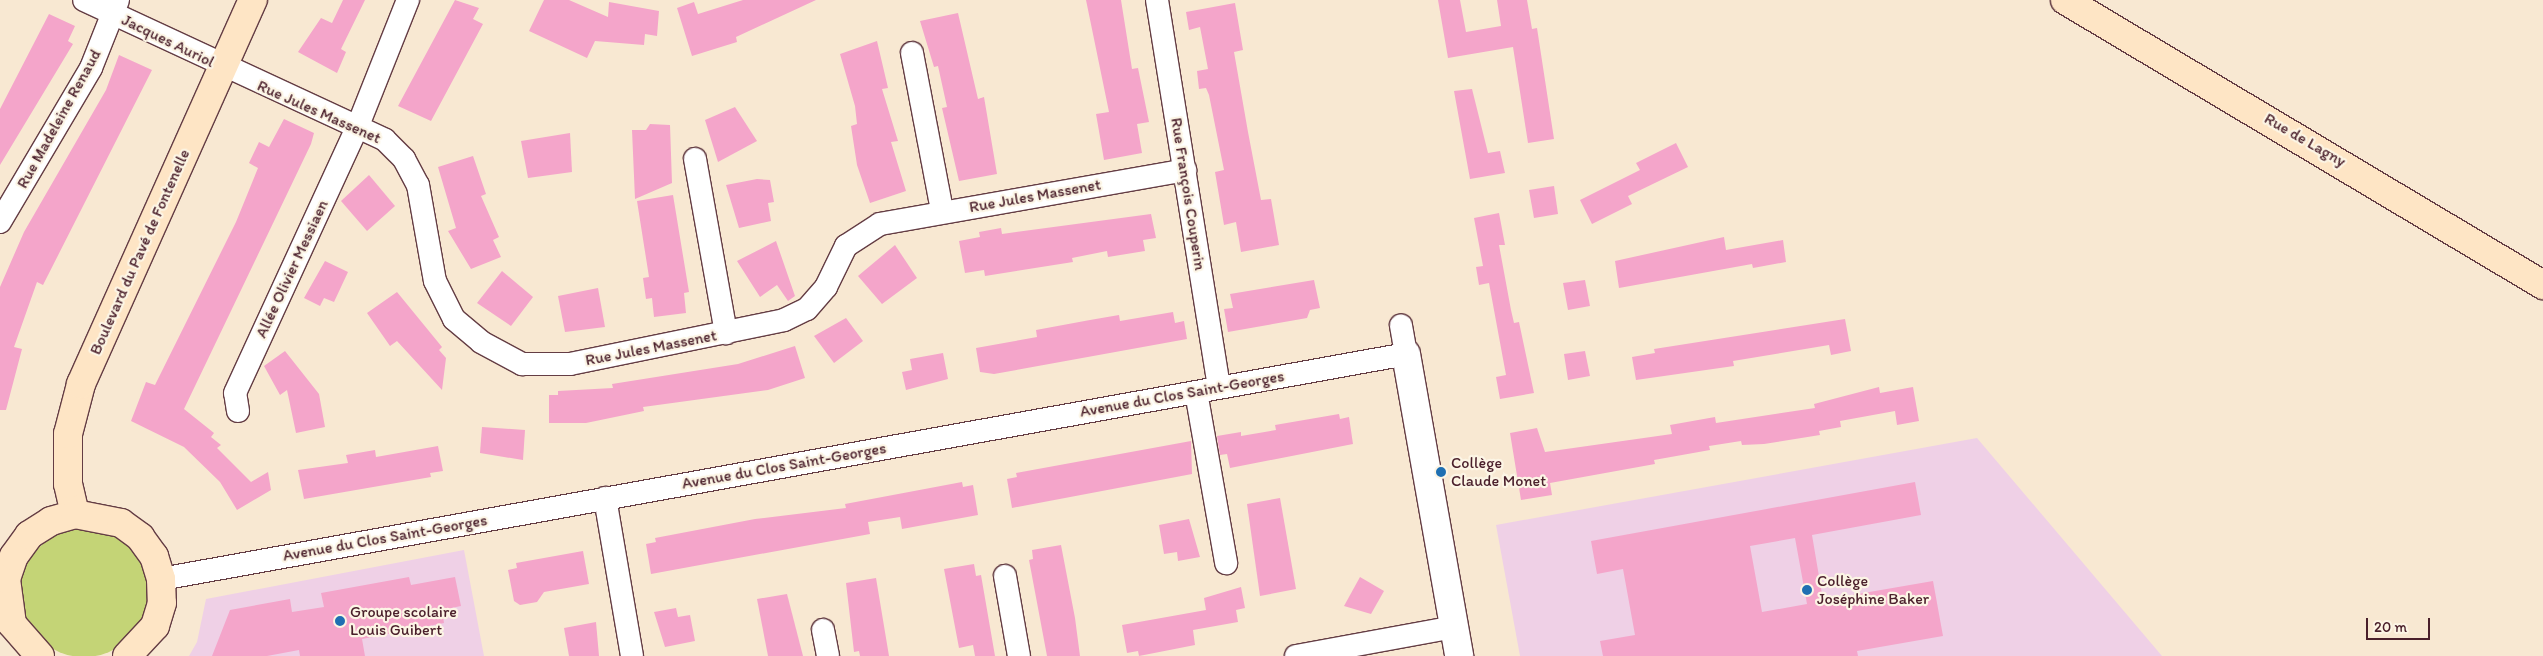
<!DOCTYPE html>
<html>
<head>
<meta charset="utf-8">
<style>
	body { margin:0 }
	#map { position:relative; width:2543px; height:656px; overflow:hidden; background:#f8e8d2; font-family:Itim,sans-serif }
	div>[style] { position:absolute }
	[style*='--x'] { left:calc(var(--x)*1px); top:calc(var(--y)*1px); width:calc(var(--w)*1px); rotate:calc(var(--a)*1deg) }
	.built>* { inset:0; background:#efd0e6 }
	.green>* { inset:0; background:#c4d476 }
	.round { border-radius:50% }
	.building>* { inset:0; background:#f4a5ca }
	.roads { filter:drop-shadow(1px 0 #643d44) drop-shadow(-1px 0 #643d44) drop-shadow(0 1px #643d44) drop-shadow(0 -1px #643d44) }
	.minor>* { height:22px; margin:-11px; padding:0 11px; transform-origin:11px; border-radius:11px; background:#fff }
	.tertiary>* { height:28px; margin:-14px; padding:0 14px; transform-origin:14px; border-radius:14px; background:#fff }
	.secondary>* { height:28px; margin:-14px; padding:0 14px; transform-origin:14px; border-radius:14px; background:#fee5c5 }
	.dots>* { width:14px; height:14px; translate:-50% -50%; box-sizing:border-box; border:2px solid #fcf5e5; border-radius:50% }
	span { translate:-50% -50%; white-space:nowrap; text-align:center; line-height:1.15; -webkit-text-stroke:4.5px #fcf5e5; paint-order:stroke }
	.street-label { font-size:16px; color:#4a1f2b }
	.poi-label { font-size:16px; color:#4a1f2b }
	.left { translate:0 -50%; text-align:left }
	.scale { position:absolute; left:2366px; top:618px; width:64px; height:22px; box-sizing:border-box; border:2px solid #4a1f2b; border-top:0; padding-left:6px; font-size:15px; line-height:18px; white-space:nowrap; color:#4a1f2b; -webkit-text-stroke:4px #fcf5e5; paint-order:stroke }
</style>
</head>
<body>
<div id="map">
	<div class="built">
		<div style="clip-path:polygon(1977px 438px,2162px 656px,1520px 656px,1496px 525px)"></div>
		<div style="clip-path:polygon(464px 550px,484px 656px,189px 656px,197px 642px,206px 599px)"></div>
	</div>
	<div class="green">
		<div class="round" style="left:20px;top:529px;width:128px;height:128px"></div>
	</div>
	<div class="building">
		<div style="clip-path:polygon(343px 0,365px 0,341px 49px,346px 52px,337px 73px,298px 52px,321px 18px,332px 23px)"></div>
		<div style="clip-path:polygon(455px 0,479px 8px,473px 19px,483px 24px,431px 121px,398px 106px)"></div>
		<div style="clip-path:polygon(544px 0,569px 0,608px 17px,609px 2px,659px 11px,657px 36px,645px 34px,644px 45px,595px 41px,587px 58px,529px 31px)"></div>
		<div style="clip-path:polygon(743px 0,816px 0,736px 37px,737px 42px,692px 56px,677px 8px,694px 2px,698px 14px)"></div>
		<div style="clip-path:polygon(1086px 0,1121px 0,1132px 69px,1138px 68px,1149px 122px,1137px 124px,1142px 153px,1104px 160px,1096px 114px,1109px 112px)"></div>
		<div style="clip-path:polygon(1438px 0,1460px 0,1466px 32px,1501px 26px,1497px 0,1527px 0,1532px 29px,1537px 28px,1554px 139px,1528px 143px,1513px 47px,1448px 58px)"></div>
		<div style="clip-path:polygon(1235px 3px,1243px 50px,1234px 52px,1248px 132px,1261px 200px,1271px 199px,1279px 245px,1241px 252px,1236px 222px,1224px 225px,1215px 172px,1224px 170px,1209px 95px,1206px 88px,1199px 89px,1197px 71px,1208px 69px,1200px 27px,1189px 30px,1186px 12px)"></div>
		<div style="clip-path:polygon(958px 13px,978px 99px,984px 97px,997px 174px,959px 181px,942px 108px,947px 107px,938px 66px,934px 67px,920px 21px)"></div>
		<div style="clip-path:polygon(49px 14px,75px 26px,68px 41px,73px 44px,0 165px,0 109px)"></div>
		<div style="clip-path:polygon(877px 41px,888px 88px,882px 89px,898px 141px,891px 142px,906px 191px,870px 203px,857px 165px,851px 126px,857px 124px,855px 106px,840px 54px)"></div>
		<div style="clip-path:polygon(119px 55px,152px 70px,43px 285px,37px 282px,14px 347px,22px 349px,6px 410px,0 410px,0 287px,24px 232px,106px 90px)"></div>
		<div style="clip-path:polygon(1472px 89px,1488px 153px,1500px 151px,1505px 173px,1470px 179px,1454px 91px)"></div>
		<div style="clip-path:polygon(735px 107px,757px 141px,718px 162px,705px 120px)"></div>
		<div style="clip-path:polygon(284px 119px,314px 133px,311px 144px,184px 409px,214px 433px,211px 437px,221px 445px,217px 448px,251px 482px,268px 472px,271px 490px,237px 510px,220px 482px,184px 447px,131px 421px,146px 382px,155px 385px,236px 222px,258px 168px,249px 163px,259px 142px,269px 147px)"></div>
		<div style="clip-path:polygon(650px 124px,670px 125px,672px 183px,635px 199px,632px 130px,646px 130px)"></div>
		<div style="clip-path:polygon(570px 133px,572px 172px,528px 178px,521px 141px)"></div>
		<div style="clip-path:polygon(1676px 143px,1688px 167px,1628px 196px,1632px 204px,1592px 224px,1580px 200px,1640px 170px,1636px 163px)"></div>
		<div style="clip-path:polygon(473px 156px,486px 194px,481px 196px,499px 237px,493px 240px,501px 257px,471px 269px,448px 231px,456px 228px,438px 167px)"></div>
		<div style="clip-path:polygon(369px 175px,395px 206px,367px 231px,341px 201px)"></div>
		<div style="clip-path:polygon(757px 179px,770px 180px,774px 202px,768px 203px,771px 221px,739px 228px,726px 185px)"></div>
		<div style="clip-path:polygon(1554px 186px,1558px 214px,1534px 218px,1529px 190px)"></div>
		<div style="clip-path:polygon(673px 195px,689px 292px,684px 293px,686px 313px,654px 317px,652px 298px,646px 299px,643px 278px,649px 277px,637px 201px)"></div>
		<div style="clip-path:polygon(1499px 213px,1505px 245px,1499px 245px,1511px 310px,1514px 323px,1519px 322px,1534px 393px,1500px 399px,1496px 377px,1506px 375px,1489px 283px,1479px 285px,1476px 267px,1483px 266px,1474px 218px)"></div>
		<div style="clip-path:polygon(1151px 214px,1156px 238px,1143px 240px,1145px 251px,1108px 257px,1107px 251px,1072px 258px,1073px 262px,985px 276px,984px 270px,965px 273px,959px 241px,980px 237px,979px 232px,1001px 228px,1002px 234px)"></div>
		<div style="clip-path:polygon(1724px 237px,1726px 250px,1783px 240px,1786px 262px,1753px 268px,1752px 264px,1619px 288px,1615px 261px)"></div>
		<div style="clip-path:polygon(776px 241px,795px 296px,788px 301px,777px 285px,760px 297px,737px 261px)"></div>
		<div style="clip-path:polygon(895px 245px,917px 278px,882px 304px,858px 276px)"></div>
		<div style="clip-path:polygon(325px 261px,348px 272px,334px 302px,324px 298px,320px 306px,304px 298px)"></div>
		<div style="clip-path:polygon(502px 271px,533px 297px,511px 326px,477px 303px)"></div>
		<div style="clip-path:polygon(1314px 280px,1320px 308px,1310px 310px,1307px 318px,1228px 332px,1224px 309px,1233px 308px,1230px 294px)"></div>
		<div style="clip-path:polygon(1585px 280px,1590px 306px,1568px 310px,1563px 283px)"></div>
		<div style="clip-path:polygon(598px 288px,605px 327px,565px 332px,558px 296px)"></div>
		<div style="clip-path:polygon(397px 292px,442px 347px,439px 350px,446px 358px,442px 390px,397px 341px,390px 346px,367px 313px)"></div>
		<div style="clip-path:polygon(1173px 312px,1175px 323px,1184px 321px,1187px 339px,994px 374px,980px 372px,976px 348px,1037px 337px,1036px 330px,1090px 320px,1119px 315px,1120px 321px)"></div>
		<div style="clip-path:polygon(846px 318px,863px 341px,834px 363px,814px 336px)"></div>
		<div style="clip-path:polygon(1845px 319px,1851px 351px,1831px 355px,1829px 345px,1733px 361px,1734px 366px,1636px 380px,1632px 357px,1655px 353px,1654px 349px)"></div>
		<div style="clip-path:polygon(795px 346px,805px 378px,768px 390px,643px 407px,644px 411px,586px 423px,549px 423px,549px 395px,558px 395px,558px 391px,613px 388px,612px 384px,738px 364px)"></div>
		<div style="clip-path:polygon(285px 351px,319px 394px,325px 427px,296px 433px,287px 390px,280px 395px,264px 366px)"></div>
		<div style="clip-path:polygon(1585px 351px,1590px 376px,1568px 380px,1564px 354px)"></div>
		<div style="clip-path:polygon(943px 353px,948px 379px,906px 390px,902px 372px,912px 370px,910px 359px)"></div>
		<div style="clip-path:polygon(1879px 387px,1880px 393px,1913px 387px,1919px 421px,1897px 425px,1895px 411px,1840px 421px,1841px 427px,1819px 431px,1820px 435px,1764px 444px,1742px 445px,1741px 441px,1709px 446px,1710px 450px,1654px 460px,1655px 464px,1550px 483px,1552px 495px,1521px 500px,1510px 433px,1537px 428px,1545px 452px,1672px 434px,1670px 425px,1715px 417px,1716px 423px,1815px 408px,1814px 404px)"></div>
		<div style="clip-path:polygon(1339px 414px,1340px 419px,1349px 417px,1353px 444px,1230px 468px,1227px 454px,1220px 455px,1217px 436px,1241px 432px,1241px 436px,1276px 430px,1275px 425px)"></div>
		<div style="clip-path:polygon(482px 427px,525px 430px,523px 460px,480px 453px)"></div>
		<div style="clip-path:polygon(1191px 441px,1192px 474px,1012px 508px,1007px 479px,1017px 477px,1016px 473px)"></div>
		<div style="clip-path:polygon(438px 446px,443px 471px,430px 473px,431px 477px,304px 499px,298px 470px,348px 463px,346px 455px,375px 450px,376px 457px)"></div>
		<div style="clip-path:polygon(962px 482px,963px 487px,973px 485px,978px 515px,902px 529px,900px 517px,868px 522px,870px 534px,651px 574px,646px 544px,656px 542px,655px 538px,755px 519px,846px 508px,845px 504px)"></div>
		<div style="clip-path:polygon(evenodd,1915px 482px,1921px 515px,1812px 535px,1823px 600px,1933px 581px,1943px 636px,1857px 651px,1858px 656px,1603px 656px,1600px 641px,1635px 635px,1623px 569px,1597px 574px,1591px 541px,1915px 482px,1795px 538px,1807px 604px,1762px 612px,1750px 546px,1795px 538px)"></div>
		<div style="clip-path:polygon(1280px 498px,1296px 589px,1260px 596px,1247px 504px)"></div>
		<div style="clip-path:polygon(1189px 519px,1200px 557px,1178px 561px,1177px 552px,1164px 554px,1159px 525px)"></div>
		<div style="clip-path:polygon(1061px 545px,1075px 618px,1080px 656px,1047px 656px,1029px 560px,1033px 559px,1032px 550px)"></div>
		<div style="clip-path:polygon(583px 551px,589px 584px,544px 592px,537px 602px,520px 605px,514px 601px,508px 570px,517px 568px,516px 563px)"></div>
		<div style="clip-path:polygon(974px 564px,976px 576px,981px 575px,995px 656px,975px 656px,973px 645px,959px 648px,944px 569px)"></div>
		<div style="clip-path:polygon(409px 577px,411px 585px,455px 577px,461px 606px,442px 610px,444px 623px,362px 639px,365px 656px,300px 656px,299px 650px,267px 656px,212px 656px,230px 610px,290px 599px,292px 612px,324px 607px,321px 593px)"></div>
		<div style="clip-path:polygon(1360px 577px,1384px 591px,1371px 614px,1344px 606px)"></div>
		<div style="clip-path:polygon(876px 578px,889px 656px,860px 656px,859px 651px,854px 652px,846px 583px)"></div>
		<div style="clip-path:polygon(1241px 587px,1245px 608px,1236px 610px,1238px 622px,1193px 630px,1195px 645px,1139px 656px,1138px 651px,1127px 653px,1122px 625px,1206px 610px,1204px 598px)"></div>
		<div style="clip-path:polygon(787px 594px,803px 656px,768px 656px,757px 599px)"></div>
		<div style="clip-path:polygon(676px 608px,678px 617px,690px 615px,695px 641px,665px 647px,654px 612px)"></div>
		<div style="clip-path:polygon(596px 622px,599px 656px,569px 656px,564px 628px)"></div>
	</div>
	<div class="roads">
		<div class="minor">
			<div style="--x:84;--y:0;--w:332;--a:24.9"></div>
			<div style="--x:385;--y:140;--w:27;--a:45"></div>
			<div style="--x:404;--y:159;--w:30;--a:62"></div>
			<div style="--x:418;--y:185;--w:97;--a:80"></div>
			<div style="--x:435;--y:281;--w:42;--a:63.4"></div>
			<div style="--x:454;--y:319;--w:35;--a:40"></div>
			<div style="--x:481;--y:342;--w:47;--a:28.2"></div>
			<div style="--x:522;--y:364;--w:48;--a:0"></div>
			<div style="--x:570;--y:364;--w:218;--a:-11.6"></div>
			<div style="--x:784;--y:320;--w:25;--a:-26"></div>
			<div style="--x:807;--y:309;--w:29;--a:-49"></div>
			<div style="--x:826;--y:287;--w:46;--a:-64"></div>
			<div style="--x:846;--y:246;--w:40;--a:-32.9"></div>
			<div style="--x:880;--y:224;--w:310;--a:-10"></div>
			<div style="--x:1157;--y:0;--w:392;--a:80.9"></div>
			<div style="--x:912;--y:53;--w:161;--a:79.2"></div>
			<div style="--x:695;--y:159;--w:177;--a:79.9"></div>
			<div style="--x:0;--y:222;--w:179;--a:-59.4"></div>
			<div style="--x:91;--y:68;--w:73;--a:-68.3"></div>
			<div style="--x:1196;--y:392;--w:174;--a:80"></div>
			<div style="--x:238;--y:411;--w:18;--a:-99"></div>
			<div style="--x:235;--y:393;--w:292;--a:-65.3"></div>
			<div style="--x:357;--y:128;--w:138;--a:-68.3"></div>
			<div style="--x:605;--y:498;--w:160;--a:80.3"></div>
			<div style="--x:1005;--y:576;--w:81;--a:80.1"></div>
			<div style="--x:161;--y:579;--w:1265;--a:-10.24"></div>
			<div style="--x:1406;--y:354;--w:29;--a:-100"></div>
			<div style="--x:823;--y:630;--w:26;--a:79"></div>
			<div style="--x:1296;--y:656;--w:161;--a:-10.4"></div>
		</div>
		<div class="tertiary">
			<div style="--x:1406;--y:354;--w:307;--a:80"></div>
		</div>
		<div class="secondary">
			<div style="--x:2065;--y:0;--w:557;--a:30.8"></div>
			<div style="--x:75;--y:514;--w:31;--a:-103"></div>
			<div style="--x:68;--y:484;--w:50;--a:-90"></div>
			<div style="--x:68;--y:434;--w:52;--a:-75.4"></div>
			<div style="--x:81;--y:384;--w:421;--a:-65.9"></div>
			<div style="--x:40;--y:656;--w:43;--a:-131.2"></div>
			<div style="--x:12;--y:624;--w:45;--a:-97.6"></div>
			<div style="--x:6;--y:579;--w:24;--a:-71"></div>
			<div style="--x:14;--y:556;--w:26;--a:-54"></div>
			<div style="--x:29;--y:535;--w:26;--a:-32"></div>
			<div style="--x:51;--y:521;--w:25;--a:-16"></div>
			<div style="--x:75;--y:514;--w:47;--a:11.1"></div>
			<div style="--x:121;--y:523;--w:24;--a:36"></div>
			<div style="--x:140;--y:537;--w:24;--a:54"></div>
			<div style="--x:154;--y:556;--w:24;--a:73"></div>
			<div style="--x:161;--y:579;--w:24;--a:88"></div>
			<div style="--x:162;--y:603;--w:24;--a:107"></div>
			<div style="--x:155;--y:626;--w:41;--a:133"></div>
		</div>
	</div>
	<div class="dots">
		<div style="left:1441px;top:472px;background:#1f6fb2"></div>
		<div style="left:1807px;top:590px;background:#1f6fb2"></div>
		<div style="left:340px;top:621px;background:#1f6fb2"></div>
	</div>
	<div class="street-label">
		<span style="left:168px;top:41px;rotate:26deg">Jacques Auriol</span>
		<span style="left:319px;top:112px;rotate:24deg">Rue Jules Massenet</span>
		<span style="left:59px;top:119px;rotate:-61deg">Rue Madeleine Renaud</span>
		<span style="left:2305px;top:140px;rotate:30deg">Rue de Lagny</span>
		<span style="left:1188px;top:194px;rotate:81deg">Rue François Couperin</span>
		<span style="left:1035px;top:196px;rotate:-10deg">Rue Jules Massenet</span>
		<span style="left:140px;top:252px;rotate:-66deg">Boulevard du Pavé de Fontenelle</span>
		<span style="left:292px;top:269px;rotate:-65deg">Allée Olivier Messiaen</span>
		<span style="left:651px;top:348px;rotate:-11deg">Rue Jules Massenet</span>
		<span style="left:1182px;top:394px;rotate:-10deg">Avenue du Clos Saint-Georges</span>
		<span style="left:784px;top:466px;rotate:-10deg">Avenue du Clos Saint-Georges</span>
		<span style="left:385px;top:538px;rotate:-10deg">Avenue du Clos Saint-Georges</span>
	</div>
	<div class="poi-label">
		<span class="left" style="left:1451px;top:472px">Collège<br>Claude Monet</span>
		<span class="left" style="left:1817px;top:590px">Collège<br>Joséphine Baker</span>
		<span class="left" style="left:350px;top:621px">Groupe scolaire<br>Louis Guibert</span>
	</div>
	<div class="scale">20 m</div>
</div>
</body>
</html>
